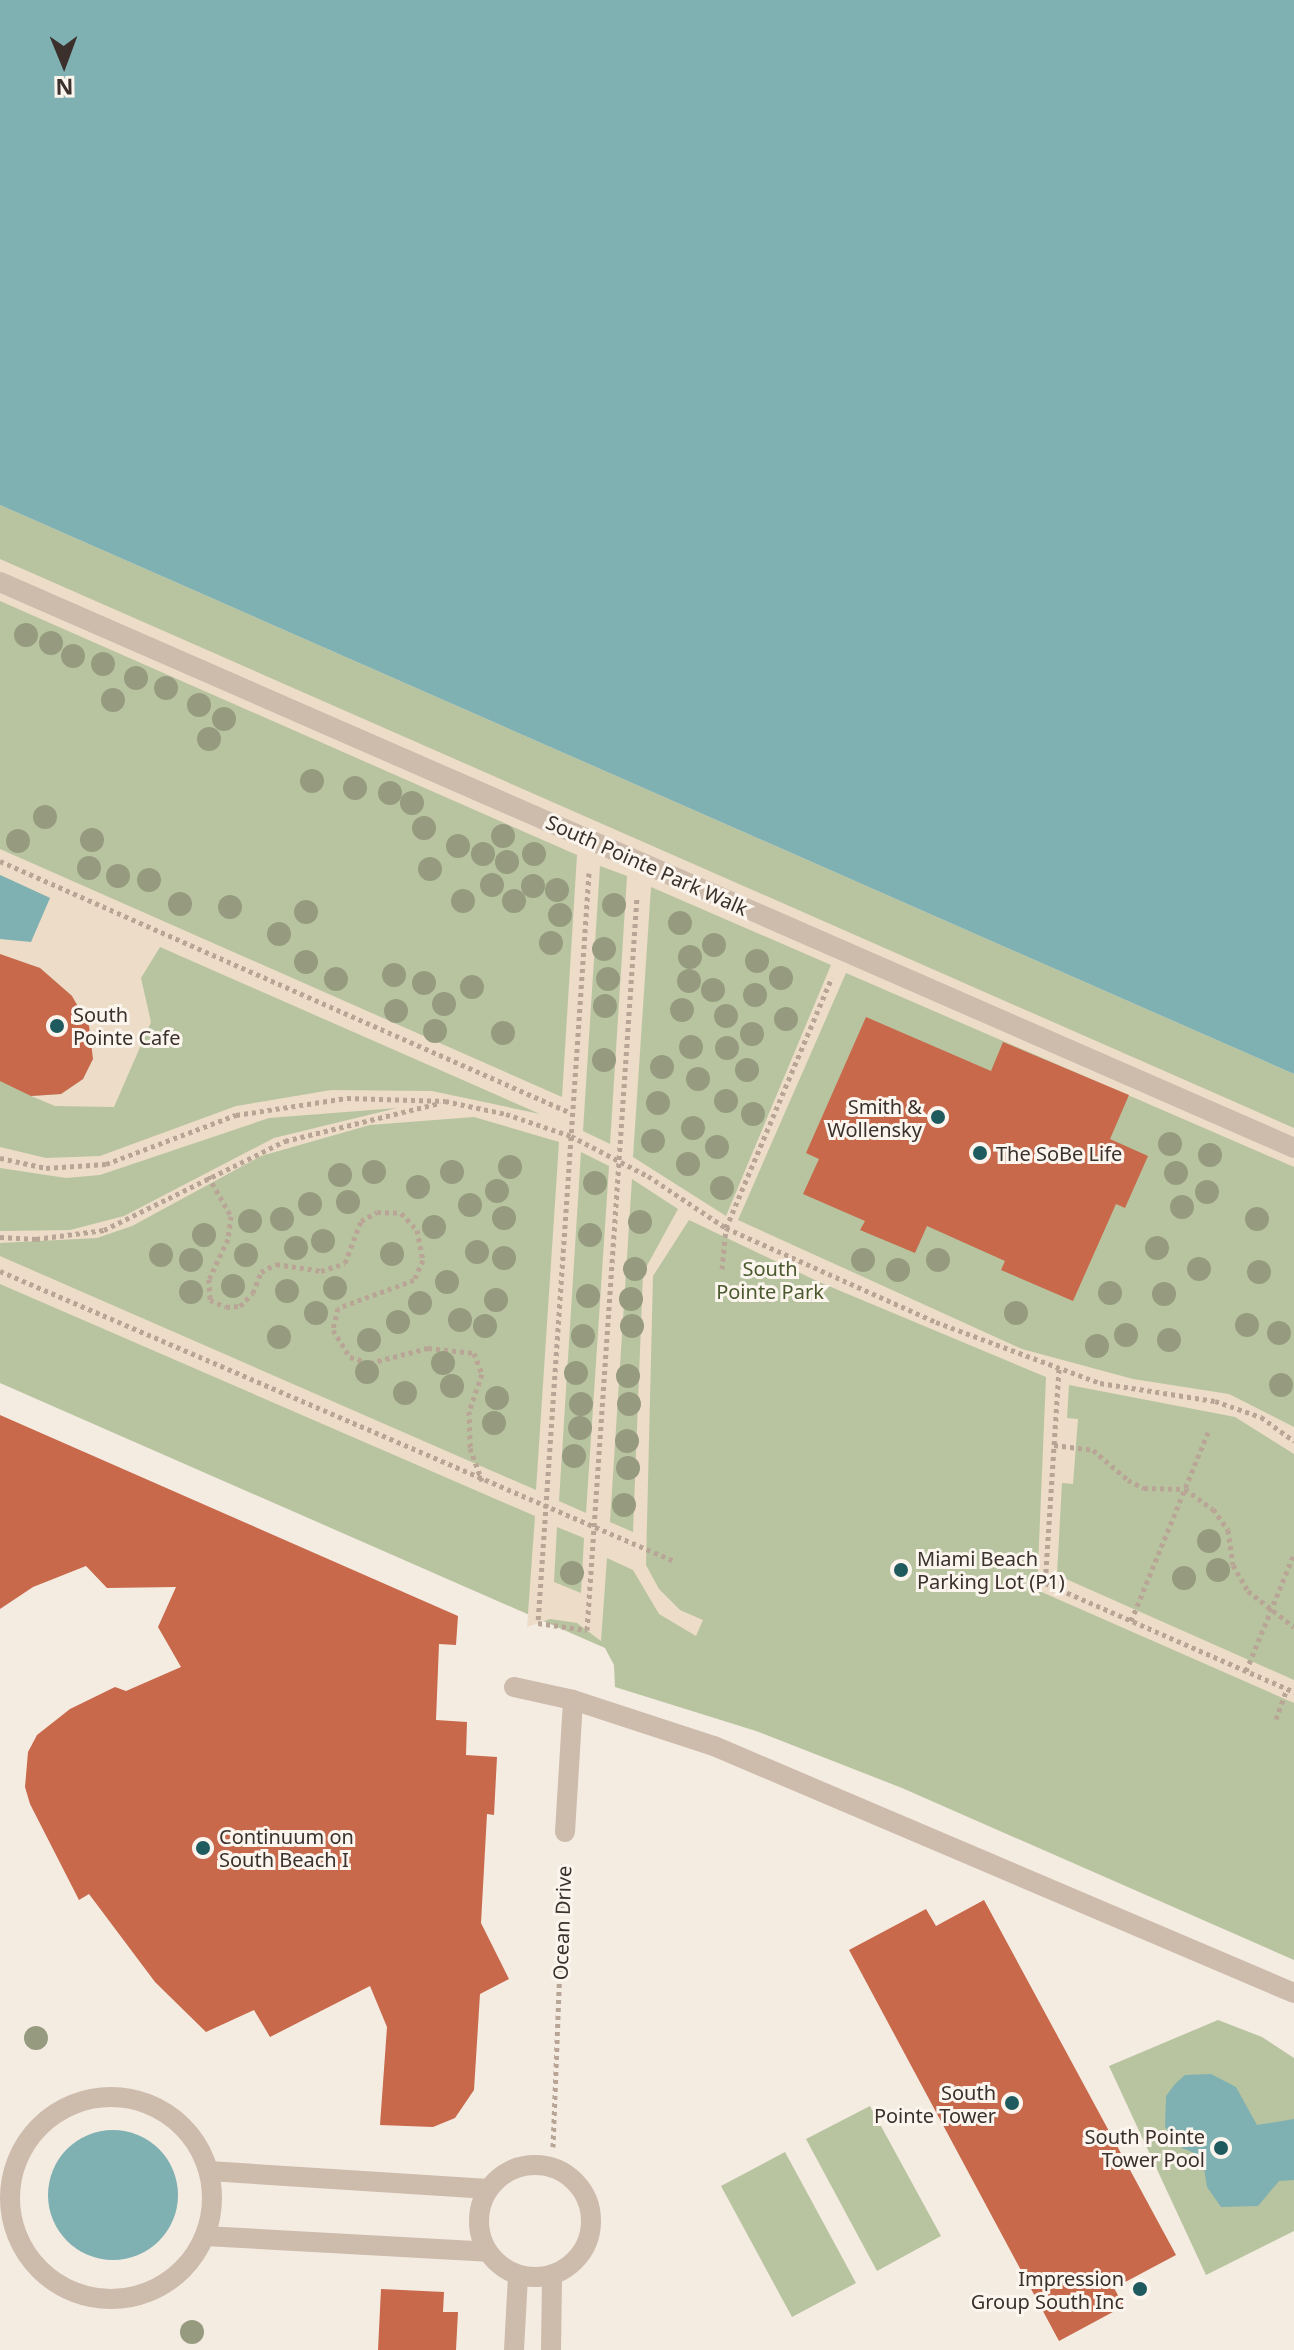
<!DOCTYPE html>
<html>
<head>
<meta charset="utf-8">
<style>
	body { margin:0 }
	#map { position:relative; width:1294px; height:2350px; overflow:hidden; background:#f4ebe1; font-family:"Noto Sans",sans-serif }
	div>[style] { position:absolute }
	[style*='--x'] { left:calc(var(--x)*1px); top:calc(var(--y)*1px); width:calc(var(--w)*1px); rotate:calc(var(--a)*1deg) }
	.green>* { inset:0; background:#b8c4a0 }
	.plaza>* { inset:0; background:#ecdcc8 }
	.water>* { inset:0; background:#7fb0b2 }
	.round { border-radius:50% }
	.building>* { inset:0; background:#c8694b }
	.path>* { height:5px; margin-top:-2.5px; transform-origin:0; background:repeating-linear-gradient(90deg,#b9a596 0 4px,transparent 0 8px) }
	.lane>* { height:20px; margin:-10px; padding:0 10px; transform-origin:10px; border-radius:10px; background:#cdbbac }
	.lane>.ring { margin:-10px; padding:0; box-sizing:content-box; background:none; border:20px solid #cdbbac; border-radius:50% }
	.street>* { height:20px; margin:-10px; padding:0 10px; transform-origin:10px; border-radius:10px; background:#cdbbac }
	.street>.ring { margin:-10px; padding:0; box-sizing:content-box; background:none; border:20px solid #cdbbac; border-radius:50% }
	.trees>* { width:24px; height:24px; margin:-12px; border-radius:50%; background:#969b7f }
	.dots>* { width:22px; height:22px; translate:-50% -50%; box-sizing:border-box; border:4px solid #fbf5ee; border-radius:50% }
	span { translate:-50% -50%; white-space:nowrap; text-align:center; line-height:1.15; -webkit-text-stroke:6px #fbf5ee; paint-order:stroke }
	.street-label { font-size:20px; color:#3b302b }
	.poi-label { font-size:20px; color:#3b302b }
	.left { translate:0 -50%; text-align:left }
	.right { translate:-100% -50%; text-align:right }
	.park-label { font-size:20px; color:#4a5a2e }
	.north { position:absolute; left:24px; top:24px; width:80px; height:80px; -webkit-text-stroke:6px #fbf5ee; paint-order:stroke; rotate:179deg; font-size:22px; font-weight:700; line-height:32px; text-align:center; color:#3b302b }
	.north::after { content:''; display:block; margin:auto; width:28px; height:36px; background:#3b302b; clip-path:polygon(50% 0,100% 100%,50% 72%,0 100%) }
</style>
</head>
<body>
<div id="map">
	<div class="green">
		<div style="clip-path:polygon(0 505px,1294px 1074px,1294px 1960px,902px 1788px,756px 1731px,615px 1687px,614px 1665px,605px 1648px,0 1383px)"></div>
		<div style="clip-path:polygon(1218px 2020px,1262px 2037px,1294px 2058px,1294px 2231px,1206px 2275px,1109px 2066px)"></div>
		<div style="clip-path:polygon(870px 2106px,941px 2236px,877px 2271px,806px 2139px)"></div>
		<div style="clip-path:polygon(785px 2152px,856px 2283px,792px 2317px,721px 2186px)"></div>
	</div>
	<div class="plaza">
		<div style="clip-path:polygon(evenodd,0 559px,1294px 1128px,1294px 1167px,846px 973px,738px 1220px,1022px 1349px,1133px 1379px,1229px 1394px,1294px 1427px,1294px 1454px,1235px 1417px,1069px 1385px,1067px 1418px,1078px 1419px,1073px 1484px,1062px 1483px,1057px 1575px,1294px 1680px,1294px 1703px,1037px 1590px,1046px 1377px,819px 1282px,689px 1220px,653px 1276px,646px 1565px,659px 1589px,680px 1610px,703px 1620px,696px 1636px,659px 1614px,633px 1570px,607px 1558px,601px 1641px,577px 1623px,550px 1619px,527px 1627px,535px 1516px,0 1284px,0 1256px,536px 1490px,559px 1142px,474px 1117px,370px 1125px,261px 1156px,132px 1226px,97px 1238px,0 1243px,0 1231px,70px 1230px,124px 1216px,274px 1138px,397px 1108px,269px 1118px,100px 1175px,66px 1178px,0 1168px,0 1147px,46px 1158px,100px 1156px,236px 1106px,331px 1090px,432px 1091px,540px 1114px,160px 947px,141px 978px,151px 1022px,114px 1107px,55px 1106px,31px 1096px,61px 1094px,83px 1079px,92px 1059px,72px 996px,40px 968px,0 957px,0 939px,15px 939px,50px 898px,0 875px,0 849px,562px 1097px,577px 855px,0 601px,0 559px,600px 866px,627px 876px,610px 1144px,583px 1131px,600px 866px,0 559px,651px 887px,831px 965px,726px 1216px,633px 1157px,651px 887px,0 559px,581px 1152px,609px 1166px,586px 1513px,559px 1501px,581px 1152px,0 559px,632px 1179px,678px 1209px,643px 1273px,633px 1532px,610px 1522px,632px 1179px,0 559px,557px 1527px,584px 1538px,581px 1593px,554px 1582px,557px 1527px)"></div>
	</div>
	<div class="water">
		<div style="clip-path:polygon(0 0,1294px 0,1294px 1074px,0 505px)"></div>
		<div style="clip-path:polygon(0 875px,50px 898px,31px 942px,0 939px)"></div>
		<div style="clip-path:polygon(1211px 2074px,1236px 2087px,1257px 2125px,1294px 2119px,1294px 2180px,1279px 2181px,1258px 2206px,1221px 2207px,1207px 2187px,1202px 2156px,1182px 2148px,1165px 2127px,1166px 2096px,1175px 2084px,1185px 2075px)"></div>
		<div class="round" style="left:48px;top:2130px;width:130px;height:130px"></div>
	</div>
	<div class="building">
		<div style="clip-path:polygon(0 954px,40px 968px,72px 996px,89px 1026px,93px 1059px,83px 1079px,61px 1094px,31px 1096px,0 1081px)"></div>
		<div style="clip-path:polygon(866px 1017px,991px 1071px,1003px 1042px,1129px 1095px,1110px 1139px,1148px 1156px,1125px 1208px,1116px 1204px,1073px 1301px,1001px 1270px,1005px 1261px,927px 1226px,915px 1253px,860px 1230px,865px 1221px,803px 1194px,819px 1159px,806px 1153px)"></div>
		<div style="clip-path:polygon(0 1415px,458px 1616px,456px 1645px,439px 1644px,436px 1720px,467px 1722px,466px 1755px,497px 1757px,494px 1815px,487px 1814px,481px 1923px,509px 1979px,480px 1994px,474px 2090px,455px 2118px,433px 2127px,380px 2125px,387px 2027px,370px 1986px,270px 2037px,254px 2010px,206px 2032px,155px 1982px,89px 1894px,79px 1900px,30px 1804px,25px 1787px,28px 1752px,37px 1735px,70px 1709px,115px 1687px,126px 1691px,181px 1667px,158px 1627px,176px 1587px,107px 1588px,86px 1566px,33px 1587px,0 1609px)"></div>
		<div style="clip-path:polygon(984px 1900px,1176px 2255px,1114px 2288px,1124px 2306px,1059px 2341px,849px 1950px,926px 1909px,936px 1926px)"></div>
		<div style="clip-path:polygon(381px 2289px,444px 2292px,443px 2312px,458px 2312px,456px 2350px,378px 2350px)"></div>
	</div>
	<div class="path">
		<div style="--x:0;--y:861;--w:624;--a:23.81"></div>
		<div style="--x:589;--y:873;--w:752;--a:93.89"></div>
		<div style="--x:538;--y:1623;--w:49;--a:8.1"></div>
		<div style="--x:587;--y:1630;--w:736;--a:-86.1"></div>
		<div style="--x:0;--y:1158;--w:47;--a:12.3"></div>
		<div style="--x:46;--y:1168;--w:60;--a:-3.8"></div>
		<div style="--x:106;--y:1164;--w:139;--a:-20.7"></div>
		<div style="--x:236;--y:1115;--w:112;--a:-8.7"></div>
		<div style="--x:347;--y:1098;--w:98;--a:1.8"></div>
		<div style="--x:445;--y:1101;--w:62;--a:12"></div>
		<div style="--x:506;--y:1114;--w:69;--a:18.7"></div>
		<div style="--x:571;--y:1136;--w:87;--a:27.5"></div>
		<div style="--x:648;--y:1176;--w:94;--a:33.7"></div>
		<div style="--x:726;--y:1228;--w:230;--a:24.1"></div>
		<div style="--x:936;--y:1322;--w:175;--a:20.4"></div>
		<div style="--x:1100;--y:1383;--w:116;--a:8.9"></div>
		<div style="--x:1215;--y:1401;--w:49;--a:19.2"></div>
		<div style="--x:1261;--y:1417;--w:41;--a:36"></div>
		<div style="--x:208;--y:1176;--w:46;--a:60.1"></div>
		<div style="--x:231;--y:1216;--w:23;--a:97"></div>
		<div style="--x:228;--y:1239;--w:44;--a:115.4"></div>
		<div style="--x:209;--y:1279;--w:21;--a:87"></div>
		<div style="--x:210;--y:1300;--w:17;--a:24"></div>
		<div style="--x:226;--y:1307;--w:14;--a:-4"></div>
		<div style="--x:240;--y:1306;--w:18;--a:-45"></div>
		<div style="--x:253;--y:1293;--w:22;--a:-69"></div>
		<div style="--x:261;--y:1272;--w:17;--a:-28"></div>
		<div style="--x:276;--y:1264;--w:46;--a:8.8"></div>
		<div style="--x:321;--y:1271;--w:25;--a:-18"></div>
		<div style="--x:345;--y:1263;--w:45;--a:-69.1"></div>
		<div style="--x:361;--y:1221;--w:18;--a:-29"></div>
		<div style="--x:377;--y:1212;--w:24;--a:2"></div>
		<div style="--x:401;--y:1213;--w:23;--a:47"></div>
		<div style="--x:417;--y:1230;--w:31;--a:79"></div>
		<div style="--x:423;--y:1260;--w:22;--a:114"></div>
		<div style="--x:414;--y:1280;--w:81;--a:159.8"></div>
		<div style="--x:338;--y:1308;--w:23;--a:103"></div>
		<div style="--x:333;--y:1330;--w:32;--a:58"></div>
		<div style="--x:350;--y:1357;--w:21;--a:17"></div>
		<div style="--x:370;--y:1363;--w:60;--a:-14.5"></div>
		<div style="--x:428;--y:1348;--w:46;--a:6.2"></div>
		<div style="--x:474;--y:1353;--w:22;--a:69"></div>
		<div style="--x:482;--y:1374;--w:39;--a:109"></div>
		<div style="--x:469;--y:1411;--w:37;--a:88"></div>
		<div style="--x:470;--y:1448;--w:35;--a:70"></div>
		<div style="--x:0;--y:1237;--w:36;--a:3"></div>
		<div style="--x:36;--y:1239;--w:69;--a:-7.5"></div>
		<div style="--x:104;--y:1230;--w:202;--a:-26.2"></div>
		<div style="--x:285;--y:1141;--w:160;--a:-13.8"></div>
		<div style="--x:722;--y:1269;--w:41;--a:-84.4"></div>
		<div style="--x:726;--y:1228;--w:272;--a:-67.1"></div>
		<div style="--x:0;--y:1271;--w:732;--a:23.27"></div>
		<div style="--x:1059;--y:1369;--w:214;--a:93.7"></div>
		<div style="--x:1045;--y:1583;--w:272;--a:23.6"></div>
		<div style="--x:1054;--y:1445;--w:39;--a:7"></div>
		<div style="--x:1093;--y:1450;--w:46;--a:40.6"></div>
		<div style="--x:1128;--y:1480;--w:18;--a:27"></div>
		<div style="--x:1144;--y:1488;--w:41;--a:1.4"></div>
		<div style="--x:1185;--y:1489;--w:34;--a:36"></div>
		<div style="--x:1213;--y:1509;--w:26;--a:54"></div>
		<div style="--x:1228;--y:1530;--w:35;--a:82"></div>
		<div style="--x:1233;--y:1565;--w:30;--a:60"></div>
		<div style="--x:1248;--y:1591;--w:58;--a:38"></div>
		<div style="--x:1131;--y:1621;--w:204;--a:-67.8"></div>
		<div style="--x:1246;--y:1671;--w:126;--a:-67.7"></div>
		<div style="--x:1276;--y:1719;--w:32;--a:-70"></div>
		<div style="--x:553;--y:2147;--w:287;--a:-87.8"></div>
	</div>
	<div class="lane">
		<div style="--x:565;--y:1832;--w:132;--a:-86.5"></div>
		<div class="ring" style="left:10px;top:2097px;width:182px;height:182px"></div>
		<div style="--x:209;--y:2171;--w:280;--a:3.7"></div>
		<div style="--x:205;--y:2236;--w:283;--a:3.2"></div>
	</div>
	<div class="street">
		<div style="--x:0;--y:582;--w:1412;--a:23.62"></div>
		<div style="--x:514;--y:1687;--w:60;--a:12.4"></div>
		<div style="--x:573;--y:1700;--w:148;--a:18.1"></div>
		<div style="--x:714;--y:1746;--w:630;--a:23.07"></div>
		<div class="ring" style="left:479px;top:2165px;width:92px;height:92px"></div>
		<div style="--x:514;--y:2350;--w:74;--a:-86.9"></div>
		<div style="--x:551;--y:2350;--w:74;--a:-89.2"></div>
	</div>
	<div class="trees">
		<div style="left:26px;top:635px"></div>
		<div style="left:51px;top:643px"></div>
		<div style="left:73px;top:656px"></div>
		<div style="left:103px;top:664px"></div>
		<div style="left:136px;top:678px"></div>
		<div style="left:166px;top:688px"></div>
		<div style="left:113px;top:700px"></div>
		<div style="left:199px;top:705px"></div>
		<div style="left:224px;top:719px"></div>
		<div style="left:209px;top:739px"></div>
		<div style="left:312px;top:781px"></div>
		<div style="left:355px;top:788px"></div>
		<div style="left:390px;top:793px"></div>
		<div style="left:412px;top:803px"></div>
		<div style="left:45px;top:817px"></div>
		<div style="left:424px;top:828px"></div>
		<div style="left:503px;top:836px"></div>
		<div style="left:92px;top:840px"></div>
		<div style="left:18px;top:841px"></div>
		<div style="left:458px;top:846px"></div>
		<div style="left:483px;top:854px"></div>
		<div style="left:534px;top:854px"></div>
		<div style="left:507px;top:862px"></div>
		<div style="left:89px;top:868px"></div>
		<div style="left:430px;top:869px"></div>
		<div style="left:118px;top:876px"></div>
		<div style="left:149px;top:880px"></div>
		<div style="left:492px;top:885px"></div>
		<div style="left:533px;top:886px"></div>
		<div style="left:557px;top:890px"></div>
		<div style="left:463px;top:901px"></div>
		<div style="left:514px;top:901px"></div>
		<div style="left:180px;top:904px"></div>
		<div style="left:614px;top:905px"></div>
		<div style="left:230px;top:907px"></div>
		<div style="left:306px;top:912px"></div>
		<div style="left:560px;top:915px"></div>
		<div style="left:680px;top:923px"></div>
		<div style="left:279px;top:934px"></div>
		<div style="left:551px;top:943px"></div>
		<div style="left:714px;top:945px"></div>
		<div style="left:604px;top:949px"></div>
		<div style="left:690px;top:957px"></div>
		<div style="left:757px;top:961px"></div>
		<div style="left:306px;top:962px"></div>
		<div style="left:394px;top:975px"></div>
		<div style="left:781px;top:978px"></div>
		<div style="left:336px;top:979px"></div>
		<div style="left:608px;top:979px"></div>
		<div style="left:689px;top:981px"></div>
		<div style="left:424px;top:983px"></div>
		<div style="left:472px;top:987px"></div>
		<div style="left:713px;top:990px"></div>
		<div style="left:755px;top:995px"></div>
		<div style="left:444px;top:1004px"></div>
		<div style="left:605px;top:1006px"></div>
		<div style="left:682px;top:1010px"></div>
		<div style="left:396px;top:1011px"></div>
		<div style="left:726px;top:1016px"></div>
		<div style="left:786px;top:1019px"></div>
		<div style="left:435px;top:1031px"></div>
		<div style="left:503px;top:1033px"></div>
		<div style="left:752px;top:1034px"></div>
		<div style="left:691px;top:1047px"></div>
		<div style="left:727px;top:1048px"></div>
		<div style="left:604px;top:1060px"></div>
		<div style="left:662px;top:1067px"></div>
		<div style="left:747px;top:1070px"></div>
		<div style="left:698px;top:1079px"></div>
		<div style="left:726px;top:1101px"></div>
		<div style="left:658px;top:1103px"></div>
		<div style="left:753px;top:1114px"></div>
		<div style="left:693px;top:1128px"></div>
		<div style="left:653px;top:1141px"></div>
		<div style="left:1170px;top:1144px"></div>
		<div style="left:717px;top:1147px"></div>
		<div style="left:1210px;top:1155px"></div>
		<div style="left:688px;top:1164px"></div>
		<div style="left:510px;top:1167px"></div>
		<div style="left:374px;top:1172px"></div>
		<div style="left:452px;top:1172px"></div>
		<div style="left:1176px;top:1173px"></div>
		<div style="left:340px;top:1175px"></div>
		<div style="left:595px;top:1183px"></div>
		<div style="left:418px;top:1187px"></div>
		<div style="left:722px;top:1188px"></div>
		<div style="left:497px;top:1191px"></div>
		<div style="left:1207px;top:1192px"></div>
		<div style="left:348px;top:1202px"></div>
		<div style="left:310px;top:1204px"></div>
		<div style="left:470px;top:1205px"></div>
		<div style="left:1182px;top:1207px"></div>
		<div style="left:504px;top:1218px"></div>
		<div style="left:282px;top:1219px"></div>
		<div style="left:1257px;top:1219px"></div>
		<div style="left:250px;top:1221px"></div>
		<div style="left:640px;top:1222px"></div>
		<div style="left:434px;top:1227px"></div>
		<div style="left:204px;top:1235px"></div>
		<div style="left:590px;top:1235px"></div>
		<div style="left:323px;top:1241px"></div>
		<div style="left:296px;top:1248px"></div>
		<div style="left:1157px;top:1248px"></div>
		<div style="left:477px;top:1252px"></div>
		<div style="left:392px;top:1254px"></div>
		<div style="left:161px;top:1255px"></div>
		<div style="left:246px;top:1255px"></div>
		<div style="left:504px;top:1258px"></div>
		<div style="left:191px;top:1260px"></div>
		<div style="left:863px;top:1260px"></div>
		<div style="left:938px;top:1260px"></div>
		<div style="left:635px;top:1269px"></div>
		<div style="left:1199px;top:1269px"></div>
		<div style="left:898px;top:1270px"></div>
		<div style="left:1259px;top:1272px"></div>
		<div style="left:447px;top:1282px"></div>
		<div style="left:233px;top:1286px"></div>
		<div style="left:335px;top:1288px"></div>
		<div style="left:287px;top:1291px"></div>
		<div style="left:191px;top:1292px"></div>
		<div style="left:1110px;top:1293px"></div>
		<div style="left:1164px;top:1294px"></div>
		<div style="left:588px;top:1296px"></div>
		<div style="left:631px;top:1299px"></div>
		<div style="left:496px;top:1300px"></div>
		<div style="left:420px;top:1303px"></div>
		<div style="left:316px;top:1313px"></div>
		<div style="left:1016px;top:1313px"></div>
		<div style="left:460px;top:1320px"></div>
		<div style="left:398px;top:1322px"></div>
		<div style="left:1247px;top:1325px"></div>
		<div style="left:485px;top:1326px"></div>
		<div style="left:632px;top:1326px"></div>
		<div style="left:1279px;top:1333px"></div>
		<div style="left:1126px;top:1335px"></div>
		<div style="left:583px;top:1336px"></div>
		<div style="left:279px;top:1337px"></div>
		<div style="left:369px;top:1340px"></div>
		<div style="left:1169px;top:1340px"></div>
		<div style="left:1097px;top:1346px"></div>
		<div style="left:443px;top:1363px"></div>
		<div style="left:367px;top:1372px"></div>
		<div style="left:576px;top:1373px"></div>
		<div style="left:628px;top:1376px"></div>
		<div style="left:1281px;top:1385px"></div>
		<div style="left:452px;top:1386px"></div>
		<div style="left:405px;top:1393px"></div>
		<div style="left:497px;top:1398px"></div>
		<div style="left:581px;top:1404px"></div>
		<div style="left:629px;top:1404px"></div>
		<div style="left:494px;top:1423px"></div>
		<div style="left:580px;top:1428px"></div>
		<div style="left:627px;top:1441px"></div>
		<div style="left:574px;top:1456px"></div>
		<div style="left:628px;top:1468px"></div>
		<div style="left:624px;top:1505px"></div>
		<div style="left:1209px;top:1541px"></div>
		<div style="left:1218px;top:1570px"></div>
		<div style="left:572px;top:1573px"></div>
		<div style="left:1184px;top:1578px"></div>
		<div style="left:36px;top:2038px"></div>
		<div style="left:192px;top:2332px"></div>
	</div>
	<div class="dots">
		<div style="left:57px;top:1026px;background:#1f5a5e"></div>
		<div style="left:938px;top:1117px;background:#1f5a5e"></div>
		<div style="left:980px;top:1153px;background:#1f5a5e"></div>
		<div style="left:901px;top:1570px;background:#1f5a5e"></div>
		<div style="left:203px;top:1848px;background:#1f5a5e"></div>
		<div style="left:1012px;top:2103px;background:#1f5a5e"></div>
		<div style="left:1221px;top:2148px;background:#1f5a5e"></div>
		<div style="left:1140px;top:2289px;background:#1f5a5e"></div>
	</div>
	<div class="street-label">
		<span style="left:647px;top:865px;rotate:24deg">South Pointe Park Walk</span>
		<span style="left:562px;top:1923px;rotate:-88deg">Ocean Drive</span>
	</div>
	<div class="poi-label">
		<span class="left" style="left:73px;top:1026px">South<br>Pointe Cafe</span>
		<span class="right" style="left:922px;top:1118px">Smith &amp;<br>Wollensky</span>
		<span class="left" style="left:996px;top:1153px">The SoBe Life</span>
		<span class="left" style="left:917px;top:1570px">Miami Beach<br>Parking Lot (P1)</span>
		<span class="left" style="left:219px;top:1848px">Continuum on<br>South Beach I</span>
		<span class="right" style="left:996px;top:2104px">South<br>Pointe Tower</span>
		<span class="right" style="left:1205px;top:2148px">South Pointe<br>Tower Pool</span>
		<span class="right" style="left:1124px;top:2290px">Impression<br>Group South Inc</span>
	</div>
	<div class="park-label">
		<span style="left:770px;top:1280px">South<br>Pointe Park</span>
	</div>
	<div class="north">N</div>
</div>
</body>
</html>
